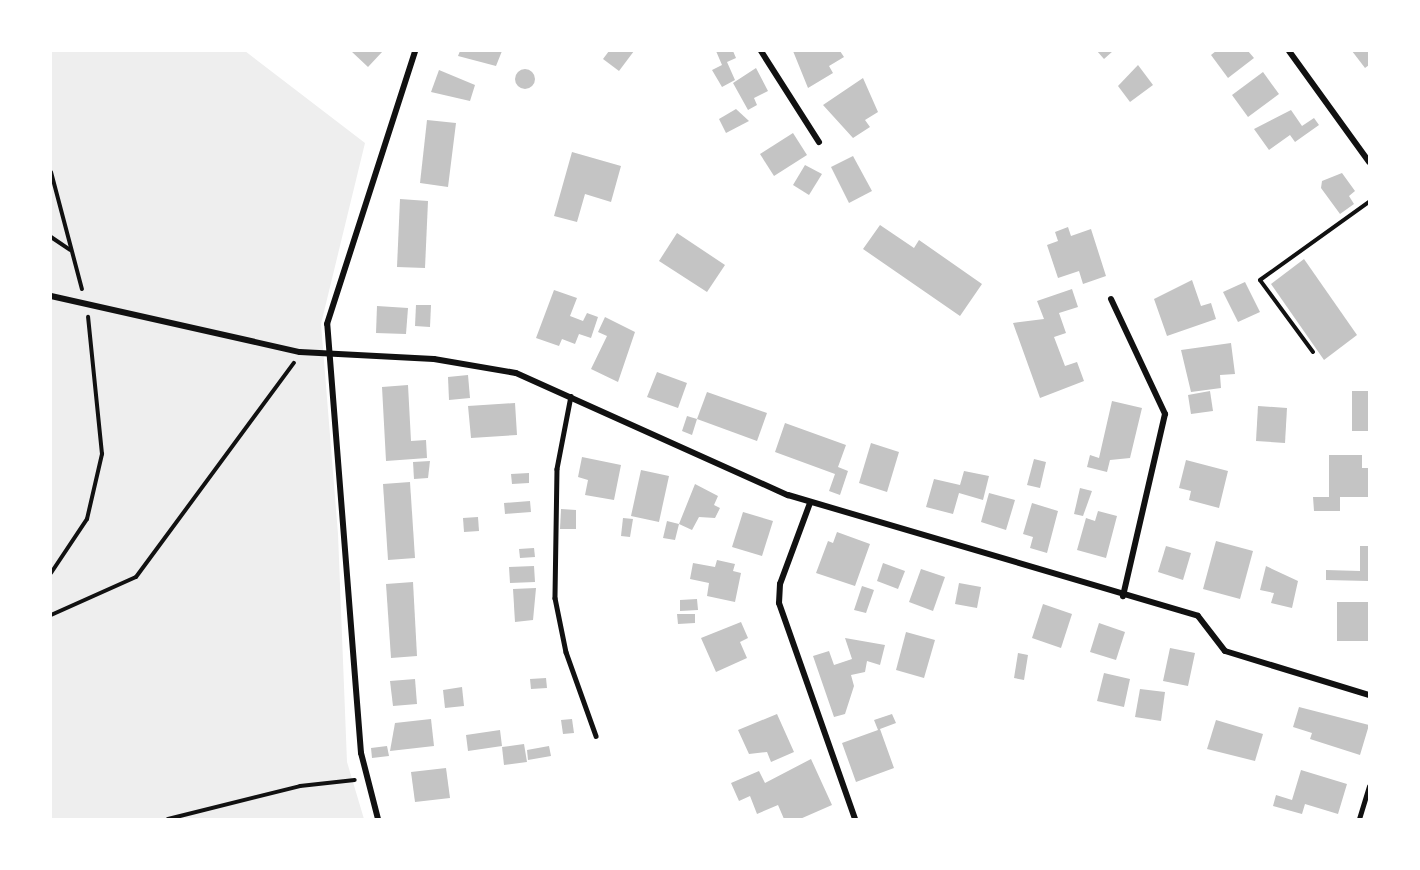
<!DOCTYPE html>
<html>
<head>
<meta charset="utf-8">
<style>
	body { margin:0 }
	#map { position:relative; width:1420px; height:870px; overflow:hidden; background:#fff; font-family:"IBM Plex Sans",sans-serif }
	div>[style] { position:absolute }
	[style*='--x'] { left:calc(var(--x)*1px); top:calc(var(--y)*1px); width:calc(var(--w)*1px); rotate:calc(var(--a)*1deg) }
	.green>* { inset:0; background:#eee }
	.building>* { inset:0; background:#c4c4c4 }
	.round { border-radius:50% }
	.path>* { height:4px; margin:-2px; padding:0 2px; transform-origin:2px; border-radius:2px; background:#111 }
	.service>* { height:4.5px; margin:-2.25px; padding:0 2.25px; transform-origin:2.25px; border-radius:2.25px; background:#111 }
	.minor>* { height:6px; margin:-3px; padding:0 3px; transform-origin:3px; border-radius:3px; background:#111 }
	span { translate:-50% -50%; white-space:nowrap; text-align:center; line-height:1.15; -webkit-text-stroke:4.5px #fff; paint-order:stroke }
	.frame { position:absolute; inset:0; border:52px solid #fff; pointer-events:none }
</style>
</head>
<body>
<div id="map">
	<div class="green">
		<div style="clip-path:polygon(51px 51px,245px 51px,365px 143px,321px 324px,338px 534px,347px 762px,364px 819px,51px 819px)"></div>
	</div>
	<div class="building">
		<div style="clip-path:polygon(351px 51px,383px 51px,368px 67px)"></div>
		<div style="clip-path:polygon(460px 51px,502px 51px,496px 66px,458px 56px)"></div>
		<div style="clip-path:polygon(609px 51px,634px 51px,619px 71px,603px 59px)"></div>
		<div style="clip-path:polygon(716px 51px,733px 51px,736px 58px,727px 62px,735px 80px,722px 87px,712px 70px,722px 65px)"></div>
		<div style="clip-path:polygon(793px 51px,840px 51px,844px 57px,829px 66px,833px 73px,808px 88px)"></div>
		<div style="clip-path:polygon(1097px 51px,1113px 51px,1104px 59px)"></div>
		<div style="clip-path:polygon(1216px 51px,1248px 51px,1254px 58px,1228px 78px,1211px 55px)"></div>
		<div style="clip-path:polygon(1352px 51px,1369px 51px,1369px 65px,1365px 68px)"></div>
		<div style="clip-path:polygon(1138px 65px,1153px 85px,1130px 102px,1118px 86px)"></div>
		<div style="clip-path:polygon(756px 68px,768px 91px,754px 98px,757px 105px,748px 110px,733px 83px)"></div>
		<div class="round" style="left:515px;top:69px;width:20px;height:20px"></div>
		<div style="clip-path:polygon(439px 70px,475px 85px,470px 101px,431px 92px)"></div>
		<div style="clip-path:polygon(1263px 72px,1279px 94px,1248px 117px,1232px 95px)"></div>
		<div style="clip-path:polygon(863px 78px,878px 112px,865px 120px,870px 127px,853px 138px,823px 105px)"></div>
		<div style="clip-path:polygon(736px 109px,749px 121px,726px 133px,719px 119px)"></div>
		<div style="clip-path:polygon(1291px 110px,1302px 126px,1314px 118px,1319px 125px,1295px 142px,1290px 135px,1269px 150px,1254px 129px)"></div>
		<div style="clip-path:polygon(427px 120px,456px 123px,448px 187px,420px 183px)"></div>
		<div style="clip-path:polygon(793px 133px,807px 155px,774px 176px,760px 154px)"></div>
		<div style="clip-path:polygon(572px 152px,621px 166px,611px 202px,585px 194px,577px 222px,554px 216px)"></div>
		<div style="clip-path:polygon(853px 156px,872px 191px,849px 203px,831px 167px)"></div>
		<div style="clip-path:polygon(805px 165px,822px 174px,809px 195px,793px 185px)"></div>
		<div style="clip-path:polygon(1342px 173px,1355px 191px,1349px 196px,1354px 204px,1340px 214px,1321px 188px,1322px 181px)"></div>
		<div style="clip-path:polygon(400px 199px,428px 201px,425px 268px,397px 267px)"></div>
		<div style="clip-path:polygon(880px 225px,914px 248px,919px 240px,982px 284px,960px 316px,863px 249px)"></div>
		<div style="clip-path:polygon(1068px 227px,1071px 236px,1091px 229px,1106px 276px,1083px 284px,1079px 271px,1058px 278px,1047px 245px,1058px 241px,1055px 232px)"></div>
		<div style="clip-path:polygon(677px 233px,725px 265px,707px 292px,659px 261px)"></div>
		<div style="clip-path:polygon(1304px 259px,1357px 335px,1324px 360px,1271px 284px)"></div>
		<div style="clip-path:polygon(1192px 280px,1201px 306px,1211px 303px,1216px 319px,1167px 336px,1154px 299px)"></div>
		<div style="clip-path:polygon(1245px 282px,1260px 312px,1238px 322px,1223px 292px)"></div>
		<div style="clip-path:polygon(1072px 289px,1078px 307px,1059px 313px,1066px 333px,1054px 337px,1065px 366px,1077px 362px,1084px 381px,1040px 398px,1013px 323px,1044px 319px,1037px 301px)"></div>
		<div style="clip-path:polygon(554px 290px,577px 298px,570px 316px,583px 321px,587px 313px,598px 317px,591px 338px,579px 334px,575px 344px,562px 339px,559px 346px,536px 338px)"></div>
		<div style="clip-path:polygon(416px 305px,431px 305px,430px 327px,415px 326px)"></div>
		<div style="clip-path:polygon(377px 306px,408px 308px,406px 334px,376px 333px)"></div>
		<div style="clip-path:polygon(605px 317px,635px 332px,618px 382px,591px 369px,607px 336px,598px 332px)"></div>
		<div style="clip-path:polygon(1231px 343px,1235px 374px,1220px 375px,1221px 388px,1191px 392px,1181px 350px)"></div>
		<div style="clip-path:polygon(657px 372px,687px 383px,678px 408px,647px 397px)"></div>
		<div style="clip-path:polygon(468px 375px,470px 398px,449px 400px,448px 377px)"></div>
		<div style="clip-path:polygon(408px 385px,411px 441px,426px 440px,427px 458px,386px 461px,382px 387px)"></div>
		<div style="clip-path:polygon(1210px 391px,1213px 411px,1191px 414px,1188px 395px)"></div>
		<div style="clip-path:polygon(1352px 391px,1369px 391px,1369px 431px,1352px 431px)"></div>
		<div style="clip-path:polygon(707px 392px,767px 413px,757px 441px,697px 419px)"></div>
		<div style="clip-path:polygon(1112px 401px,1142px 408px,1130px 458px,1110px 460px,1107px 472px,1087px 467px,1090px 455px,1099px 458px)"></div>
		<div style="clip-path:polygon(515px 403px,517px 435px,471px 438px,468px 406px)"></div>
		<div style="clip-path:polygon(1258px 406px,1287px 408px,1285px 443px,1256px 441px)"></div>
		<div style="clip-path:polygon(687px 416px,697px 419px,692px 435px,682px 431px)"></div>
		<div style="clip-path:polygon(785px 423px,846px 445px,838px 467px,848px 471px,840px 495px,829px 491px,835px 474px,775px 452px)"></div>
		<div style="clip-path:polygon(871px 443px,899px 452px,887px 492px,859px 483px)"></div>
		<div style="clip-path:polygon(1329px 455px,1362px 455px,1362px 468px,1369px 468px,1369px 497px,1340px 497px,1340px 511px,1314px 511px,1313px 497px,1329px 497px)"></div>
		<div style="clip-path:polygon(582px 457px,621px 465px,614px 500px,585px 495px,588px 480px,578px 477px)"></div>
		<div style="clip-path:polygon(1034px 459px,1046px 462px,1040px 488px,1027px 485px)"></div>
		<div style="clip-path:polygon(1186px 460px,1228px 471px,1219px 508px,1189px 500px,1191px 491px,1179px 488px)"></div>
		<div style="clip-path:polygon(430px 461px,428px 478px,414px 479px,413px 462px)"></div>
		<div style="clip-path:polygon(641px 470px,669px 476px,659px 522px,631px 516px)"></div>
		<div style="clip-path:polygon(964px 471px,989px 476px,983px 500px,959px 493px,953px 514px,926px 507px,934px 479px,960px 485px)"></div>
		<div style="clip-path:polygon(529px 473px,529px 483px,512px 484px,511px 474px)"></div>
		<div style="clip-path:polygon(410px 482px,415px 558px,388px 560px,383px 484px)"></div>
		<div style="clip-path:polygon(695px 484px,718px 496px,714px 505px,720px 508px,715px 518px,699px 517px,692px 530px,679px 524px)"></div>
		<div style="clip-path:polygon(1080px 488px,1092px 491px,1083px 516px,1074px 514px)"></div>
		<div style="clip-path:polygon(989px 493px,1015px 500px,1006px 530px,981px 522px)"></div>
		<div style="clip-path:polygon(530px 501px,531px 512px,505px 514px,504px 503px)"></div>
		<div style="clip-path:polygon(1032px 503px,1058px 511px,1047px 553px,1030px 548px,1033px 537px,1023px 534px)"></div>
		<div style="clip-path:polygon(561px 509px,576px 510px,576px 529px,560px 529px)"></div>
		<div style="clip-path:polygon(1098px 511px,1117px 516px,1106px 558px,1077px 550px,1086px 518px,1095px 521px)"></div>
		<div style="clip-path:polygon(743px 512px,773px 521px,762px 556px,732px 547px)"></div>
		<div style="clip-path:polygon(478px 517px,479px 531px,464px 532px,463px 518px)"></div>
		<div style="clip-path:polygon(623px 518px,633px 519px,630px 537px,621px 536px)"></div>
		<div style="clip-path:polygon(667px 521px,679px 524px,675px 540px,663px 538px)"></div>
		<div style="clip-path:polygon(837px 532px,870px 544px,855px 586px,816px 573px,828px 541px,833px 543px)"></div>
		<div style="clip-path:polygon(1216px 541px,1253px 551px,1240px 599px,1203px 589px)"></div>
		<div style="clip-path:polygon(1166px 546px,1191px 553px,1183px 580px,1158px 572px)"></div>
		<div style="clip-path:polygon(1360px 546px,1369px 546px,1368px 581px,1326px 580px,1326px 570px,1360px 571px)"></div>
		<div style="clip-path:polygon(534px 548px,535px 557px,520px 558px,519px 549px)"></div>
		<div style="clip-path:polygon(717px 560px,735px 564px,733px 571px,741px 573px,735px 602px,707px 596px,709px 583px,690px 579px,693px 563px,715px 567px)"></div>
		<div style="clip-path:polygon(883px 563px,905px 571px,898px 589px,877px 581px)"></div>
		<div style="clip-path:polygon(534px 566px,535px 582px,510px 583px,509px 567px)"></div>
		<div style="clip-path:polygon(1266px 566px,1298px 581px,1292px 608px,1271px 603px,1274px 593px,1260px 590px)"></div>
		<div style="clip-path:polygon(921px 569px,945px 577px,933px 611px,909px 602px)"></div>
		<div style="clip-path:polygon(413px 582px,417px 656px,391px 658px,386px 584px)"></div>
		<div style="clip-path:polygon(959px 583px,981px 587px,977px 608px,955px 604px)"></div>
		<div style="clip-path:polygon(862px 586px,874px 590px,866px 613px,854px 610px)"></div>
		<div style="clip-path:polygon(536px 588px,533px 620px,515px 622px,513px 589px)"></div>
		<div style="clip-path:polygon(697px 599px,698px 610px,680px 611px,680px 600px)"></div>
		<div style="clip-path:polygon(1337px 602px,1369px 602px,1369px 641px,1337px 641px)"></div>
		<div style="clip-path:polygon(1043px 604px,1072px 614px,1061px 648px,1032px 638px)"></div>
		<div style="clip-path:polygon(677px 614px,695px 614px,695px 623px,678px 624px)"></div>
		<div style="clip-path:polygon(741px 622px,748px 638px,740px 642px,747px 658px,716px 672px,701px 638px)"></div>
		<div style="clip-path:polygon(1099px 623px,1125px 632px,1116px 660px,1090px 652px)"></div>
		<div style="clip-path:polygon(906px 632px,935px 640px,924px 678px,896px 670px)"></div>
		<div style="clip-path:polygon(845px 638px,885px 645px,880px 665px,867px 661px,865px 672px,851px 675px,854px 686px,845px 714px,834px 717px,813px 656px,829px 651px,834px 665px,852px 659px)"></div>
		<div style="clip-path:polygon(1170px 648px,1195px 653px,1188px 686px,1163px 681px)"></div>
		<div style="clip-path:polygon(1018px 653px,1028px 655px,1024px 680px,1014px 678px)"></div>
		<div style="clip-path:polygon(1104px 673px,1130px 679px,1124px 707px,1097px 701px)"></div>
		<div style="clip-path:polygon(546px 678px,547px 688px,531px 689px,530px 679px)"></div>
		<div style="clip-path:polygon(415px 679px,417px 704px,393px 706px,390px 681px)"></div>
		<div style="clip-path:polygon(462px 687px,464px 706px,445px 708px,443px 690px)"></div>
		<div style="clip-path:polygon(1140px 689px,1165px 692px,1161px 721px,1135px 717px)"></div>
		<div style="clip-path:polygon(1299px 707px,1369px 725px,1360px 755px,1310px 739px,1312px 733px,1293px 727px)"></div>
		<div style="clip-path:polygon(777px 714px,794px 752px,771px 762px,767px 752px,749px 754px,738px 730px)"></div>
		<div style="clip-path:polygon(892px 714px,896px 723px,880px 729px,894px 768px,856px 782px,842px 743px,878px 730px,874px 720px)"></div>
		<div style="clip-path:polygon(431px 719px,434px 746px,390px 751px,395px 723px)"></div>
		<div style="clip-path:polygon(572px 719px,574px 733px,563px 734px,561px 720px)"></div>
		<div style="clip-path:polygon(1216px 720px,1263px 734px,1255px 761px,1207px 749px)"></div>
		<div style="clip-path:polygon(500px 730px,502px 746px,468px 751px,466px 735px)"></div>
		<div style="clip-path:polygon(524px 744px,527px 762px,504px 765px,502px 747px)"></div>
		<div style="clip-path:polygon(387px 746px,389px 756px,372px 758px,371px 748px)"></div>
		<div style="clip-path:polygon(549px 746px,551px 756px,528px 760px,527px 750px)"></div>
		<div style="clip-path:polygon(811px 759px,832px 805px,800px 819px,784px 819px,778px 805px,757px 814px,750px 796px,739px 801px,731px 783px,759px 771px,765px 783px)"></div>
		<div style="clip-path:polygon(446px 768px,450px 798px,415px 802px,411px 772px)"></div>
		<div style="clip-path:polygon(1301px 770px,1347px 784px,1338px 814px,1305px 804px,1302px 814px,1273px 806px,1276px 795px,1292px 800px)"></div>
	</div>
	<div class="path">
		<div style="--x:51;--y:172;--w:121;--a:75.2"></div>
		<div style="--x:51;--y:237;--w:23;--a:34"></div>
		<div style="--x:1313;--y:352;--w:89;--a:-126.4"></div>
		<div style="--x:1260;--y:280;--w:134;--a:-35.6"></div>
		<div style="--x:51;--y:573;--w:65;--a:-56.3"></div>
		<div style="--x:87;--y:519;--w:67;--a:-77"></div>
		<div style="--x:102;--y:454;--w:138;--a:-95.8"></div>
		<div style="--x:51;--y:615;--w:93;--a:-24.1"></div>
		<div style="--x:136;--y:577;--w:266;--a:-53.6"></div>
		<div style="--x:168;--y:819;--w:136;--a:-14"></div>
		<div style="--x:300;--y:786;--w:55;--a:-6.2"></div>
	</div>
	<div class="service">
		<div style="--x:571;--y:396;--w:74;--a:100.9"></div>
		<div style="--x:557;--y:469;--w:129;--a:90.9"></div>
		<div style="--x:555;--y:598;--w:55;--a:78.5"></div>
		<div style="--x:566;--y:652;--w:89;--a:70.3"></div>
		<div style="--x:1359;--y:819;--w:34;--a:-73"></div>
	</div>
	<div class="minor">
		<div style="--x:761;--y:51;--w:108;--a:57.5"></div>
		<div style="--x:1289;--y:51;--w:137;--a:54.2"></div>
		<div style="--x:51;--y:296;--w:255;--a:12.7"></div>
		<div style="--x:300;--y:352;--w:134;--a:3"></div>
		<div style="--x:434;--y:359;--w:83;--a:9.7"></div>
		<div style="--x:516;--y:373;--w:298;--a:24.2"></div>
		<div style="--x:788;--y:495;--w:427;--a:16.4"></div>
		<div style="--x:1198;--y:616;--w:44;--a:52.4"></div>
		<div style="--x:1225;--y:651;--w:151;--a:17"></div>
		<div style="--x:1111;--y:299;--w:127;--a:64.8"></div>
		<div style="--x:1165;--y:414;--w:187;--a:103"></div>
		<div style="--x:810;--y:503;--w:86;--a:110.3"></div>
		<div style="--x:780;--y:584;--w:19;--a:93"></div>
		<div style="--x:779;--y:603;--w:229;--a:70.6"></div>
		<div style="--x:378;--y:819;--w:68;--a:-104.4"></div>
		<div style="--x:361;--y:753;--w:430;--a:-94.5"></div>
		<div style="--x:327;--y:324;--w:287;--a:-72.1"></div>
	</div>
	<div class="frame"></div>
</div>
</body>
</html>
